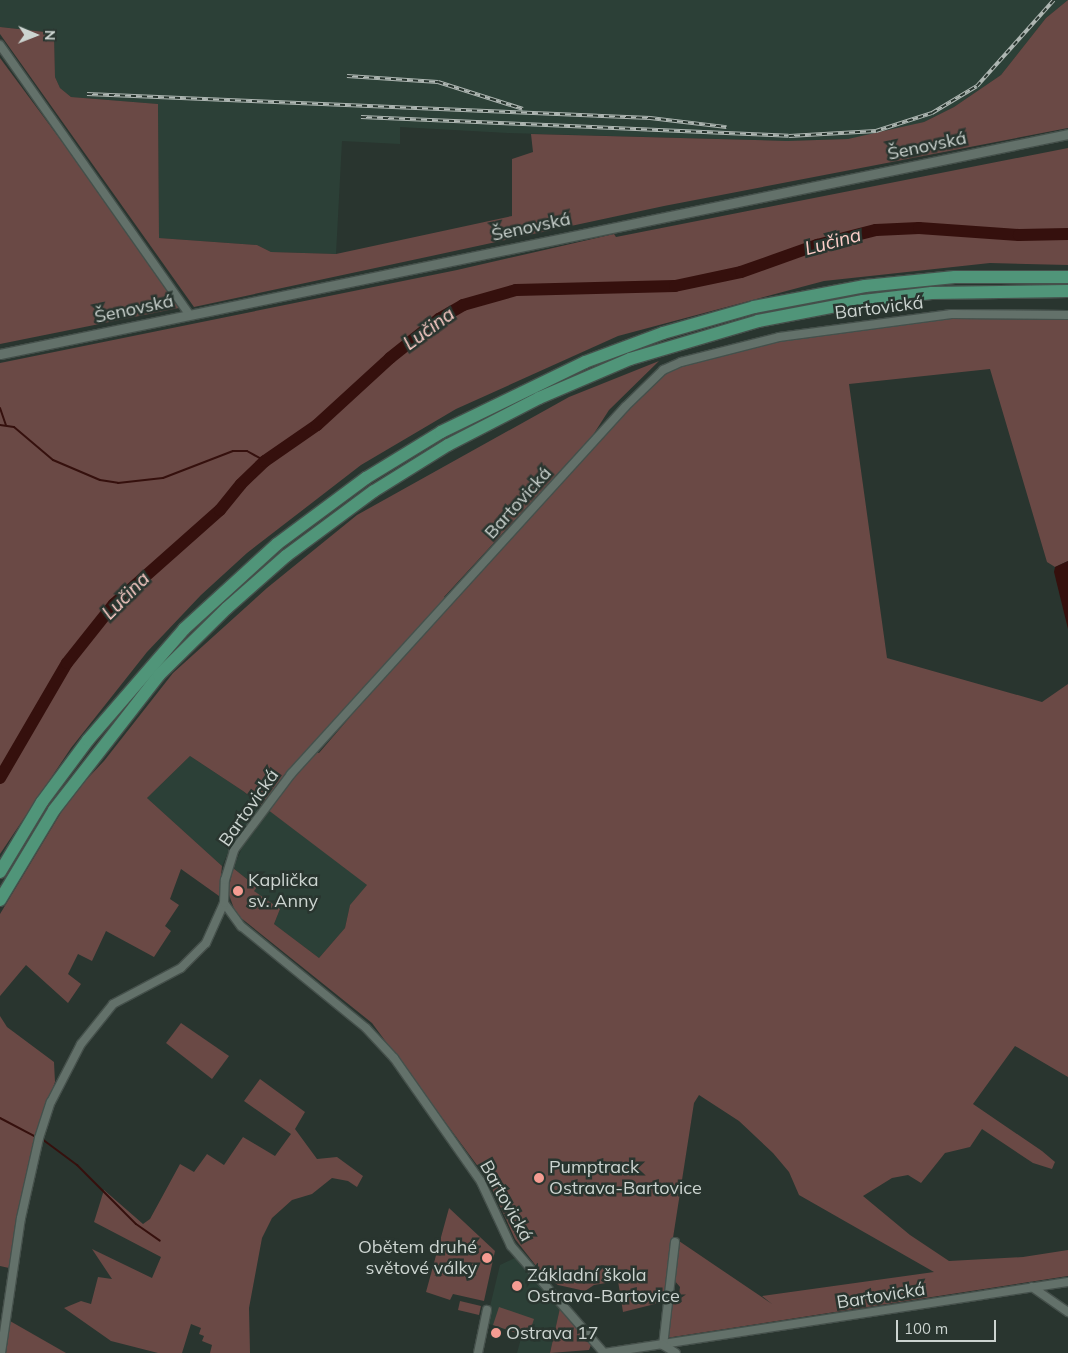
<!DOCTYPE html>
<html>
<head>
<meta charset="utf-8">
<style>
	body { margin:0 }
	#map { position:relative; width:1068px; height:1353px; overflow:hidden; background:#29352f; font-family:Mulish,sans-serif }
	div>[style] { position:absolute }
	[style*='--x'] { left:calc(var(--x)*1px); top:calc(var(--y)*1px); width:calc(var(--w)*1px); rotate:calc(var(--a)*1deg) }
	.built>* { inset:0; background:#2c4037 }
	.green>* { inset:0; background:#6a4945 }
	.water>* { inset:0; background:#35100d }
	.stream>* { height:2px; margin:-1px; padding:0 1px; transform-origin:1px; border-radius:1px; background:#35100d }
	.river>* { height:12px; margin:-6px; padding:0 6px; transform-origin:6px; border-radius:6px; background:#35100d }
	.roads { filter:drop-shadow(1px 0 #45504b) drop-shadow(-1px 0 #45504b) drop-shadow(0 1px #45504b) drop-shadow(0 -1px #45504b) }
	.minor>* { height:8px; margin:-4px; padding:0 4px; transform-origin:4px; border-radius:4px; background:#63716a }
	.tertiary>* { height:9px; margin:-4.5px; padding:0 4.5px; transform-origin:4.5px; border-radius:4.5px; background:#63716a }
	.trunk>* { height:12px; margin:-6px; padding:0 6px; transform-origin:6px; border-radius:6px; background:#509579 }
	.rail>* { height:4px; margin-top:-2px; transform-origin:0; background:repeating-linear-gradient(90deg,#29352f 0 5.5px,#aeb6b2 0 11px); box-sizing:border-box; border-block:1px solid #aeb6b2 }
	.dots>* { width:14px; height:14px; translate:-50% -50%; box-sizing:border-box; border:2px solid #29352f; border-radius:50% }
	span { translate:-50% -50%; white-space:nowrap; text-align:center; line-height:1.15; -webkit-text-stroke:5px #29352f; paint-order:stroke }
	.street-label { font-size:18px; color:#ccd4d0 }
	.poi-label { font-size:18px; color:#ccd4d0 }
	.left { translate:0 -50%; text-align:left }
	.right { translate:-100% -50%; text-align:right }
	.water-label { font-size:19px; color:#fdcec8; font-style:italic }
	.north { position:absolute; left:10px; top:10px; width:50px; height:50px; -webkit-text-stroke:4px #29352f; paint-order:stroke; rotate:91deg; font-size:14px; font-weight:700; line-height:20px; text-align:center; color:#ccd4d0 }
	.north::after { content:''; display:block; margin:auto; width:18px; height:22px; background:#ccd4d0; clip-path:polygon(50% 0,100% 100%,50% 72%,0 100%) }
	.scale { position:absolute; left:896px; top:1320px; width:100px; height:22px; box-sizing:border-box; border:2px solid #ccd4d0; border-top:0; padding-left:6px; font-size:15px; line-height:18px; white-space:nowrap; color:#ccd4d0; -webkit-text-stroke:4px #29352f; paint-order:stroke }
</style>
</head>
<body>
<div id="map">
	<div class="built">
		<div style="clip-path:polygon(0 0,1068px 0,1046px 18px,1001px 75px,954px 107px,924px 122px,885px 133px,848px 139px,787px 141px,508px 133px,400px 127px,400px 144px,342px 141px,336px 254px,271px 252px,257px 245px,159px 238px,158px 104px,71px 97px,60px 88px,55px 77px,54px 33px,0 27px)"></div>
		<div style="clip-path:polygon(190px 756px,243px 791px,261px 807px,231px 846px,222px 866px,147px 798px)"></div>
		<div style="clip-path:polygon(270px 811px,368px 885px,350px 905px,345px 928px,319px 958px,274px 924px,280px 909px,253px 891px,257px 887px,233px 868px,242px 848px)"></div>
		<div style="clip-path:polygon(515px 1258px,560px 1308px,550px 1353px,517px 1353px,522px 1335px,486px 1323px,500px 1265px)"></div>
	</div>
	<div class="green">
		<div style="clip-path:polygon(1068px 0,1068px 128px,664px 206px,194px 307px,0 34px,0 27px,54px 33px,55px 77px,60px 88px,71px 97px,158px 104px,159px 238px,257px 245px,271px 252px,336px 254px,512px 216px,512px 159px,533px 152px,531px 134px,787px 141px,848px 139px,924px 122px,954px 107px,1001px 75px,1046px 18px)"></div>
		<div style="clip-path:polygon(0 58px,77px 162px,179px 308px,0 344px)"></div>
		<div style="clip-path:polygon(1068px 148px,1068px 265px,990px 263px,824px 281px,618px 336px,456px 409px,361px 465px,247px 553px,201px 595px,147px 652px,71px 748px,0 854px,0 363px,457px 270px,614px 234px,616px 237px)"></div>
		<div style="clip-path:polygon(evenodd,951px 314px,1068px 315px,1068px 561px,1055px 567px,1047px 562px,990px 369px,849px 384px,887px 658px,1042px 702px,1068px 684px,1068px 1077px,1015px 1046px,973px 1104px,1042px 1151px,1055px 1162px,1052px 1169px,1033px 1163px,982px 1129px,970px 1147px,945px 1153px,921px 1183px,908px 1175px,892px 1178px,863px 1196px,910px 1235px,949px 1261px,1023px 1257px,1068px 1250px,1068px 1276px,666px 1338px,671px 1301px,679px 1295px,680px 1287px,674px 1280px,679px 1241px,772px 1304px,762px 1296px,934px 1272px,799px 1195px,789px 1172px,773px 1153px,739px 1121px,699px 1095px,694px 1103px,663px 1302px,623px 1312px,618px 1281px,594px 1285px,585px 1291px,558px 1285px,544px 1276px,515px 1239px,488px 1180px,372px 1023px,236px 914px,228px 892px,233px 868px,257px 887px,254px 891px,280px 909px,274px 924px,319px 958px,345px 928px,350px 905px,367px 885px,243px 791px,190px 756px,147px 798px,222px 866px,219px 896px,181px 869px,170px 899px,179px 905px,165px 926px,171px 931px,154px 957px,106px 931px,92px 961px,78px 954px,68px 974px,81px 984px,68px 1003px,26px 965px,0 996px,0 914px,71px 796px,104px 761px,173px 673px,267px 588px,357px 515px,569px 397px,659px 361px,609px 410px,593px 435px,444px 597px,452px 602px,663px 370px,779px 337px,951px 314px,343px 712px,350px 717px,319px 753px,311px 751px,343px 712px)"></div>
		<div style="clip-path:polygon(0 1016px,7px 1027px,54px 1062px,55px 1082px,33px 1143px,9px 1268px,0 1266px)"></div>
		<div style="clip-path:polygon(181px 1023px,229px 1056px,212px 1079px,166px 1043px)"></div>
		<div style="clip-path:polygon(260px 1079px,305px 1112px,295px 1129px,317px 1159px,337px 1157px,363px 1176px,357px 1187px,348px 1181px,332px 1178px,312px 1194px,292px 1200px,272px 1218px,262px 1238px,249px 1308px,250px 1353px,210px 1353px,212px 1345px,202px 1341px,204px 1336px,199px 1334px,201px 1328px,191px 1324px,182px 1353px,158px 1353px,111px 1341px,64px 1308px,81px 1301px,91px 1304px,98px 1277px,112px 1279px,92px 1249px,152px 1278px,161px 1257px,94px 1222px,104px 1190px,143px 1224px,150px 1219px,180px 1164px,194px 1172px,207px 1154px,224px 1165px,243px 1137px,275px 1156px,291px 1134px,244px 1101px)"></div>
		<div style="clip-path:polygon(449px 1208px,495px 1251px,484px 1301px,453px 1294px,450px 1300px,426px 1292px)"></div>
		<div style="clip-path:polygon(460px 1301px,481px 1306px,479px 1315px,458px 1310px)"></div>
		<div style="clip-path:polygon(499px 1307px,534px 1319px,528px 1337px,493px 1325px)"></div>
		<div style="clip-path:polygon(560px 1308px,591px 1345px,589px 1350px,550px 1353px)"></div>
		<div style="clip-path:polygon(10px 1321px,66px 1353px,6px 1353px)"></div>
	</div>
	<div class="water">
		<div style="clip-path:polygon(1068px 561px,1068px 629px,1054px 572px,1055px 567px)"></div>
	</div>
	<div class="stream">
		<div style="--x:0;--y:408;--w:18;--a:71"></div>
		<div style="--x:0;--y:425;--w:14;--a:8"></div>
		<div style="--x:14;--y:427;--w:51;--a:40.2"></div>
		<div style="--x:53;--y:460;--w:51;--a:23.1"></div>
		<div style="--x:100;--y:480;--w:18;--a:9"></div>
		<div style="--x:118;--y:483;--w:45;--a:-6.3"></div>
		<div style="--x:163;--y:478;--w:75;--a:-21.1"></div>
		<div style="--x:233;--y:451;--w:14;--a:0"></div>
		<div style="--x:247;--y:451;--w:21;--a:29"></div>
		<div style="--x:0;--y:1118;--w:41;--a:27.8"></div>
		<div style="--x:42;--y:1139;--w:44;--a:36.6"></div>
		<div style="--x:77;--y:1165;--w:83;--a:45"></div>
		<div style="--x:136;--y:1224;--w:29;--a:35"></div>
	</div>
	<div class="river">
		<div style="--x:0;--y:778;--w:133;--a:-59.8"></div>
		<div style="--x:67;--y:663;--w:75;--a:-51.5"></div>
		<div style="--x:114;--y:604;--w:142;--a:-41.6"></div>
		<div style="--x:220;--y:510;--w:33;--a:-51"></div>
		<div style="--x:241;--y:484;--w:33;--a:-44"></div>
		<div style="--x:265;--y:461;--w:63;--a:-34.7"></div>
		<div style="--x:317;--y:425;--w:99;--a:-42.5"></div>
		<div style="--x:390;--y:358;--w:63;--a:-38.5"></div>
		<div style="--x:439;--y:319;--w:28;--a:-30"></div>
		<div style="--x:463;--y:305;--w:55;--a:-15.8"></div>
		<div style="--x:516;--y:290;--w:159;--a:-1.4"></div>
		<div style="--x:675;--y:286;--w:67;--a:-12"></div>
		<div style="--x:741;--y:272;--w:81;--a:-19.6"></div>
		<div style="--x:817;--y:245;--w:61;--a:-14.3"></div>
		<div style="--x:876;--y:230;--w:43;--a:-2.7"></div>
		<div style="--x:919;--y:228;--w:100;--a:4"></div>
		<div style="--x:1019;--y:235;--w:49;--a:-1.2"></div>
	</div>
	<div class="roads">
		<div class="minor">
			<div style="--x:0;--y:45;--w:329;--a:54.9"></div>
			<div style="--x:224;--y:903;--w:29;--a:54"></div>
			<div style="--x:241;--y:926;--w:161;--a:39.2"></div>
			<div style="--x:366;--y:1028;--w:41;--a:47"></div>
			<div style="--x:394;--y:1058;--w:151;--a:54.9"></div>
			<div style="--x:481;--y:1182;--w:71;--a:64.9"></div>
			<div style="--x:511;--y:1246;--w:142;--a:49"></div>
			<div style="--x:604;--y:1353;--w:469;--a:-8.7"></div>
			<div style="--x:675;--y:1242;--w:104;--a:96.6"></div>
			<div style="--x:663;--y:1345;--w:15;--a:32"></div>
			<div style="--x:1032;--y:1287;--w:44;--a:34.8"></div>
			<div style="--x:1;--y:1353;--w:136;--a:-81.6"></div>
			<div style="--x:21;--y:1218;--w:82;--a:-77.3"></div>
			<div style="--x:39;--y:1138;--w:38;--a:-72"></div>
			<div style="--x:51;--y:1102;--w:65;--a:-62.7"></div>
			<div style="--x:81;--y:1044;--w:51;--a:-51.3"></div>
			<div style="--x:113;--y:1004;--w:77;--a:-27.9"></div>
			<div style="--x:181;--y:968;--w:35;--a:-45"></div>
			<div style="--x:206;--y:943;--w:44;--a:-65.8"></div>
			<div style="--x:224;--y:903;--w:23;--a:-88"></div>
			<div style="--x:225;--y:880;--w:31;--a:-73"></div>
			<div style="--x:234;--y:850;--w:95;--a:-53.1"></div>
			<div style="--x:291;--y:774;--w:496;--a:-47.7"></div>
			<div style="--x:625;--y:407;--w:53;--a:-44.2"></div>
			<div style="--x:663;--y:370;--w:20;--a:-24"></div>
			<div style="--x:681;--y:362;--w:101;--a:-14.3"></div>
			<div style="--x:779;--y:337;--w:174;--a:-7.6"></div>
			<div style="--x:951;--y:314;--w:117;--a:0.5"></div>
			<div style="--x:478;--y:1353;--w:44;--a:-78.2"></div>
		</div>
		<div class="tertiary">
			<div style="--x:0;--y:354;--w:1090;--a:-11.64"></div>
		</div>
		<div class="trunk">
			<div style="--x:0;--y:872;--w:82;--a:-59"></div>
			<div style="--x:42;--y:802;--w:77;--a:-53.4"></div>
			<div style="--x:88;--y:740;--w:147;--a:-49.1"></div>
			<div style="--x:184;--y:629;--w:126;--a:-42.4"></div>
			<div style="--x:277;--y:544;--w:111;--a:-36.6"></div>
			<div style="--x:366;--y:478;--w:88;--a:-31.5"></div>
			<div style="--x:441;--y:432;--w:160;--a:-25.9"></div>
			<div style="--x:585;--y:362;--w:83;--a:-20.4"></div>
			<div style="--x:663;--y:333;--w:95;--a:-15.9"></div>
			<div style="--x:754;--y:307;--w:113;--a:-10.7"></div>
			<div style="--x:865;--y:286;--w:90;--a:-5.7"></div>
			<div style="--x:955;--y:277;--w:113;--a:0"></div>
			<div style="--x:0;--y:900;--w:105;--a:-59"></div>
			<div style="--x:54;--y:810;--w:171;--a:-52.1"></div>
			<div style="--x:159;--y:675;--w:95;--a:-44.6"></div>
			<div style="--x:227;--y:608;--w:79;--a:-41.4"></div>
			<div style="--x:286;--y:556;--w:109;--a:-36.5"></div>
			<div style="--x:374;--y:491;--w:87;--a:-31.9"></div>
			<div style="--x:448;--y:445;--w:102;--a:-27.3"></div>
			<div style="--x:539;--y:398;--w:99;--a:-23.2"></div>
			<div style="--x:630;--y:359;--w:134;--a:-16.5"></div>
			<div style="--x:758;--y:321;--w:107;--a:-10.8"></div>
			<div style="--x:863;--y:301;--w:69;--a:-6.6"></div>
			<div style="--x:932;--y:293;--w:136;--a:-0.8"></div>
		</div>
	</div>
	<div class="rail">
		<div style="--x:347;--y:76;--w:91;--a:3.8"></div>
		<div style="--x:438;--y:82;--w:89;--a:17.6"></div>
		<div style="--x:87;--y:94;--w:564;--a:2.44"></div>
		<div style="--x:650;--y:118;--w:77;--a:6.8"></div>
		<div style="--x:361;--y:117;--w:428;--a:2.5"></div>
		<div style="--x:789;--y:136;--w:87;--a:-3.3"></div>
		<div style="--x:876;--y:131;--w:59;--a:-17.8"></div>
		<div style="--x:932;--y:113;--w:52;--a:-31"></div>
		<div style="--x:977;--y:86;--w:115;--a:-48.2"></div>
	</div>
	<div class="dots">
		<div style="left:238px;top:891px;background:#f59c92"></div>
		<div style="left:539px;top:1178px;background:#f59c92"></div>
		<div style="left:487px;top:1258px;background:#f59c92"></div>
		<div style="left:517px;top:1286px;background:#f59c92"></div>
		<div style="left:496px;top:1333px;background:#f59c92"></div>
	</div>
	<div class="street-label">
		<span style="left:927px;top:146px;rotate:-12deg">Šenovská</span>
		<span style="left:531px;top:227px;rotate:-12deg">Šenovská</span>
		<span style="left:879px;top:308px;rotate:-7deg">Bartovická</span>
		<span style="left:134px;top:309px;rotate:-12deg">Šenovská</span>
		<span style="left:518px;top:503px;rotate:-48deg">Bartovická</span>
		<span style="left:249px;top:808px;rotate:-55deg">Bartovická</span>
		<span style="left:506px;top:1201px;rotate:61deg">Bartovická</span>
		<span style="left:881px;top:1296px;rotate:-9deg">Bartovická</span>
	</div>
	<div class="poi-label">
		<span class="left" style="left:248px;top:891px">Kaplička<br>sv. Anny</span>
		<span class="left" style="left:549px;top:1178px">Pumptrack<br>Ostrava-Bartovice</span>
		<span class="right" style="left:477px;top:1258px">Obětem druhé<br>světové války</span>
		<span class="left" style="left:527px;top:1286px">Základní škola<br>Ostrava-Bartovice</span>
		<span class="left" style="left:506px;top:1333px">Ostrava 17</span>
	</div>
	<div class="water-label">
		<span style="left:833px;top:242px;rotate:-15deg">Lučina</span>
		<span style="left:429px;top:329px;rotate:-36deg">Lučina</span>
		<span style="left:126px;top:596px;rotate:-45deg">Lučina</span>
	</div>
	<div class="north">N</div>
	<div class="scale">100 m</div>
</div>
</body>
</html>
